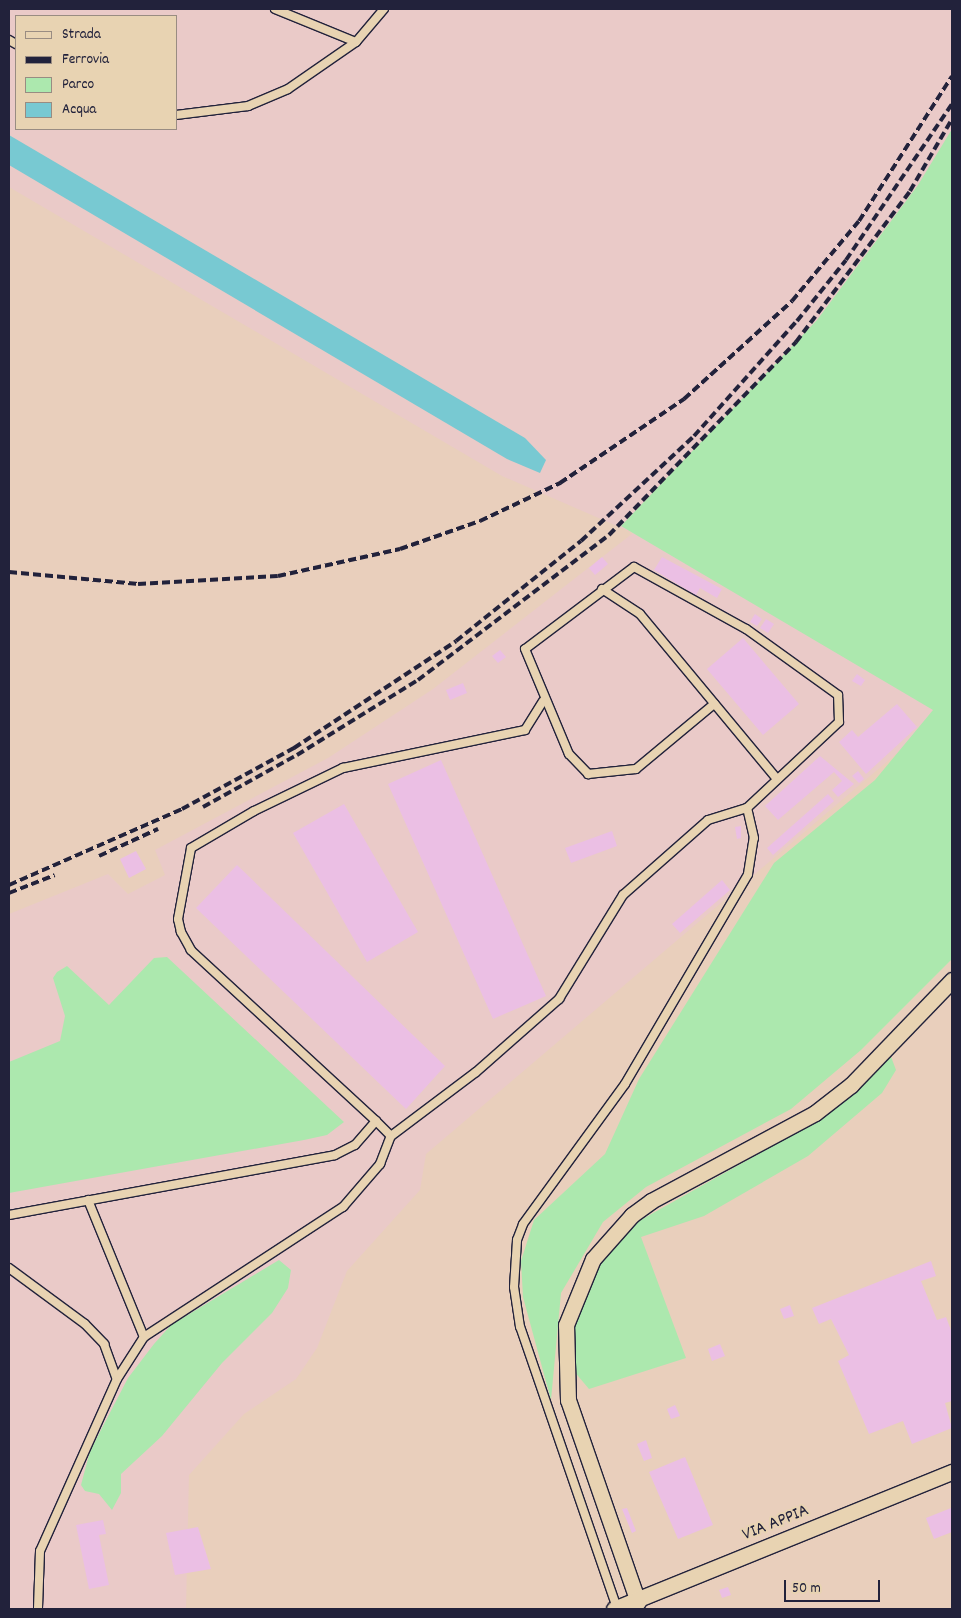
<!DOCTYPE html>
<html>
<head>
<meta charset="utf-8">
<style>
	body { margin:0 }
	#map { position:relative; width:961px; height:1618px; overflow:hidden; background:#e9cfbc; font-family:Dekko,sans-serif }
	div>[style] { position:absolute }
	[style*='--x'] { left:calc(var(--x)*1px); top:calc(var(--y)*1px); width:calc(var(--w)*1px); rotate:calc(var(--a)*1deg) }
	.built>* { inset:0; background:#eacac8 }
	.green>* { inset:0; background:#ace8ae }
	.water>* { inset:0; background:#78c9d2 }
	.building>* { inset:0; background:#ebbfe4 }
	.roads { filter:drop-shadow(1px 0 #22223b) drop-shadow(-1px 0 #22223b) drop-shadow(0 1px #22223b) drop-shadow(0 -1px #22223b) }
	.lane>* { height:8px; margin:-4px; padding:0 4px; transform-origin:4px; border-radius:4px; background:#e8d3b2 }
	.street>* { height:15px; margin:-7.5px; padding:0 7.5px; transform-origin:7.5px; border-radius:7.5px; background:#e8d3b2 }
	.rail>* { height:4px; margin-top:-2px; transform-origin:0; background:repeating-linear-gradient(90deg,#22223b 0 8px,transparent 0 12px) }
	span { translate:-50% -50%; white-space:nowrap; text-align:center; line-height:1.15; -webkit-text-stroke:4px #e8d3b2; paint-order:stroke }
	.street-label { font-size:18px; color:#22223b }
	.frame { position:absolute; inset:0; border:10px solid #22223b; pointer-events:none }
	.legend { position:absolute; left:15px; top:15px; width:162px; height:115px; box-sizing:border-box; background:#e8d3b2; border:1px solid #998c82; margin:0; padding:6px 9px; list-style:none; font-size:15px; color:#22223b }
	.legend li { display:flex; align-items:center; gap:10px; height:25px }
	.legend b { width:25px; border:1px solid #998c82 }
	.scale { position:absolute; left:784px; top:1580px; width:96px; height:22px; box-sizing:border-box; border:2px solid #22223b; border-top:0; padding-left:6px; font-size:15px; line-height:18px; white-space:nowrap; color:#22223b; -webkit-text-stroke:4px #e8d3b2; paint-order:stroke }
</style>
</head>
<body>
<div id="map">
	<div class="built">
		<div style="clip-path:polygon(evenodd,9px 9px,952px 9px,952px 728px,933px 710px,903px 748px,426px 1154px,420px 1190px,347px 1271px,317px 1348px,296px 1379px,244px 1414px,189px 1475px,186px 1609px,9px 1609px,9px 914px,108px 874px,128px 894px,165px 875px,155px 850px,328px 758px,433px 689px,633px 533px,502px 476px,9px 187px,9px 9px,16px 16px,176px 16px,176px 129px,16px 129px,16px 16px)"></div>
	</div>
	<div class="green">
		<div style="clip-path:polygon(952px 129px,952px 959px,861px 1050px,791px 1109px,646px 1187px,603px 1222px,561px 1293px,551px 1400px,523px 1297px,521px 1261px,534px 1220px,605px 1154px,639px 1079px,774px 863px,875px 780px,933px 710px,621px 526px,817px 320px,918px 185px)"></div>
		<div style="clip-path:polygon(167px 957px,344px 1122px,327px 1135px,304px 1140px,9px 1193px,9px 1062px,60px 1041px,65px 1016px,53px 978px,57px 972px,67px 966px,109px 1005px,154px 958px)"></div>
		<div style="clip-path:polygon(890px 1054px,896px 1070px,882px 1093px,808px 1156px,704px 1216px,641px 1237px,686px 1358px,589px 1389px,573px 1370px,575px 1321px,596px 1269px,630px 1226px,817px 1121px)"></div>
		<div style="clip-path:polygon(279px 1260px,291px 1270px,288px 1288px,272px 1313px,222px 1363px,162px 1436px,121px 1474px,121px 1493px,112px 1510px,99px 1494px,85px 1491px,81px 1485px,90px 1451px,128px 1378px,154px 1344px,171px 1325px)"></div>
	</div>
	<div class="water">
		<div style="clip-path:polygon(9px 135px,525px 438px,546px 460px,540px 473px,507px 459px,9px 165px)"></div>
	</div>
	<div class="building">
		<div style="clip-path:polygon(602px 557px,608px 564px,595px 575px,589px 568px)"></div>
		<div style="clip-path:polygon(662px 557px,722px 589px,717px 598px,700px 588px,696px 595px,654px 570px)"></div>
		<div style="clip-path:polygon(755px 614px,762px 619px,757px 626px,750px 622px)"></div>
		<div style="clip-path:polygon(766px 619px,774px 624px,768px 633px,760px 628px)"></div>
		<div style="clip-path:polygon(743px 638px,799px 704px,763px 735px,707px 669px)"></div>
		<div style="clip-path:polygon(500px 650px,506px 657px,498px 663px,492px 656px)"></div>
		<div style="clip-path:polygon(857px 674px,865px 680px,861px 686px,852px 681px)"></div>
		<div style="clip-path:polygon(463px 683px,467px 693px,450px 700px,446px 690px)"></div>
		<div style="clip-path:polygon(897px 704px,917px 727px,866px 774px,839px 742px,852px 730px,858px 737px)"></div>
		<div style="clip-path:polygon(820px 756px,854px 784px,838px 797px,832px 790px,842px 781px,834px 772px,778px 820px,765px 806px)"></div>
		<div style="clip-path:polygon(441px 760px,546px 996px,493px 1019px,388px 784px)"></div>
		<div style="clip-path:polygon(858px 771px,864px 779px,859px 783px,852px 776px)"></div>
		<div style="clip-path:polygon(828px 794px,834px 801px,773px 855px,767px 848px)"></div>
		<div style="clip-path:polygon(344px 804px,418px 932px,367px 962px,293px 833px)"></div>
		<div style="clip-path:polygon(741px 826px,741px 838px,737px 839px,735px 827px)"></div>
		<div style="clip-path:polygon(612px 831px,617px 846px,571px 863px,565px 848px)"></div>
		<div style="clip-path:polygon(136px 851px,146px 869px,129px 878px,120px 859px)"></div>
		<div style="clip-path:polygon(237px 865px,445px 1066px,406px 1109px,196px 908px)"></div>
		<div style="clip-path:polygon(722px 880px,730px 890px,680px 933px,672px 924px)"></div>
		<div style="clip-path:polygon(931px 1261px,936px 1276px,921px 1281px,937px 1320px,946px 1317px,952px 1333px,952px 1401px,945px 1403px,952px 1428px,912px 1444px,903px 1421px,869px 1434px,838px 1361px,849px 1355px,831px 1319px,819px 1324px,812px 1308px)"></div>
		<div style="clip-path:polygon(790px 1305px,794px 1316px,784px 1319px,780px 1309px)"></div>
		<div style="clip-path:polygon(720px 1344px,725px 1356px,712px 1361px,708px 1349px)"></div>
		<div style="clip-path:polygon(675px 1405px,680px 1416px,671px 1419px,667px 1409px)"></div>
		<div style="clip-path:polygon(646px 1440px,652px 1458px,644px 1461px,637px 1444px)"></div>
		<div style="clip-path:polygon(685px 1457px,713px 1525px,678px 1539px,649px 1472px)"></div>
		<div style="clip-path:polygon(627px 1508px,636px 1531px,632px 1533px,622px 1509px)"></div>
		<div style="clip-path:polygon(951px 1508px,952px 1532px,934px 1539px,926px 1518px)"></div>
		<div style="clip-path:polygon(103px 1520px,106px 1534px,99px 1535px,109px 1585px,89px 1589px,76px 1525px)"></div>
		<div style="clip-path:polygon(198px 1527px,211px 1569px,175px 1575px,166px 1533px)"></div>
		<div style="clip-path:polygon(728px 1587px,731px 1595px,722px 1598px,719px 1590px)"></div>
	</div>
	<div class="roads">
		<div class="lane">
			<div style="--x:275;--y:9;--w:87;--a:22.2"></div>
			<div style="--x:356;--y:42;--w:43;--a:-49.7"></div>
			<div style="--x:9;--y:40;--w:8;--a:30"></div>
			<div style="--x:176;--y:115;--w:73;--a:-7.1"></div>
			<div style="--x:248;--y:106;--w:43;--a:-23"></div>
			<div style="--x:288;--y:89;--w:83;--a:-34.7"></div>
			<div style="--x:602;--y:589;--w:45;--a:33.3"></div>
			<div style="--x:640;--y:614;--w:214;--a:50.3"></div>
			<div style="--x:376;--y:1121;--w:21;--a:45"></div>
			<div style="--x:391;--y:1136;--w:106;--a:-37"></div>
			<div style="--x:476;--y:1072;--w:111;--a:-41.3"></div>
			<div style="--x:559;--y:999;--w:122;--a:-58.4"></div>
			<div style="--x:623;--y:895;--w:113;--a:-41.4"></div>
			<div style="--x:708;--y:820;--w:41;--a:-17.1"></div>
			<div style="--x:747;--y:808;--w:126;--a:-43.1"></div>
			<div style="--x:839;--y:722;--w:27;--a:-92"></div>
			<div style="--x:838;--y:695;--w:113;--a:-144.3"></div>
			<div style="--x:746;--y:629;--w:128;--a:-151"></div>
			<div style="--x:634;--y:567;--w:136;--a:143"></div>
			<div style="--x:525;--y:649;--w:114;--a:67.3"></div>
			<div style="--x:569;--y:754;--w:28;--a:46"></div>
			<div style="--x:588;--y:774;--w:48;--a:-5.9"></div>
			<div style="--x:636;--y:769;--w:102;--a:-39.8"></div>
			<div style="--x:88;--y:1200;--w:148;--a:67.8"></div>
			<div style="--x:9;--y:1215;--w:331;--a:-10.4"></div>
			<div style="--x:335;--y:1155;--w:22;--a:-27"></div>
			<div style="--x:355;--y:1145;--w:32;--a:-49"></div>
			<div style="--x:376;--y:1121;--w:252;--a:-137.3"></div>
			<div style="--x:191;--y:950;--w:21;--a:-119"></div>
			<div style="--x:181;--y:932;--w:13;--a:-103"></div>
			<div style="--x:178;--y:919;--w:72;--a:-79.6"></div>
			<div style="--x:191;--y:848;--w:73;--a:-30.4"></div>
			<div style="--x:254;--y:811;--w:99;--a:-25.8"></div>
			<div style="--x:343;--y:768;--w:186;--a:-11.8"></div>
			<div style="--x:525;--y:730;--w:34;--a:-58"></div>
			<div style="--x:9;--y:1268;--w:94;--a:36.4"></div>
			<div style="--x:85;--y:1324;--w:28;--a:46"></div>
			<div style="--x:104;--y:1344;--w:37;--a:70"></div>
			<div style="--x:117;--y:1379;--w:188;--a:114.1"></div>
			<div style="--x:40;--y:1551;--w:58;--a:92"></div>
			<div style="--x:117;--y:1379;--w:50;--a:-57.3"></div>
			<div style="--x:144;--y:1337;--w:238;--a:-33.2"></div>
			<div style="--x:343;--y:1207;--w:57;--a:-49.3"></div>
			<div style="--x:380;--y:1164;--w:30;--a:-69"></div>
			<div style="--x:617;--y:1608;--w:297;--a:-109"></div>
			<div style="--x:520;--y:1327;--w:40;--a:-98.5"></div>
			<div style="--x:514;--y:1287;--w:47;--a:-86.3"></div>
			<div style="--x:517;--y:1240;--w:17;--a:-69"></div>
			<div style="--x:523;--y:1224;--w:173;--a:-53.9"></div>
			<div style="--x:625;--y:1084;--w:243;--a:-59.6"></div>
			<div style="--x:748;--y:874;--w:36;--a:-81"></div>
			<div style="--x:754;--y:838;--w:31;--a:-103"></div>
		</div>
		<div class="street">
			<div style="--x:638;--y:1602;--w:214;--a:-109.1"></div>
			<div style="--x:568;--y:1400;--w:75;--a:-91.5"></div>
			<div style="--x:566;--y:1325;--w:71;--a:-67.8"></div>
			<div style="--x:593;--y:1259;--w:59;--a:-48.4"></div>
			<div style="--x:632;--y:1215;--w:24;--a:-36"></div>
			<div style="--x:651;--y:1201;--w:186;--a:-28.2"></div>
			<div style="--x:815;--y:1113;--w:46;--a:-37.9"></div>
			<div style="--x:851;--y:1085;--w:146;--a:-46.1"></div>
			<div style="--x:614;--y:1609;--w:365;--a:-22.1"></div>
		</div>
	</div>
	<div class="rail">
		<div style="--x:9;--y:572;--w:130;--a:5.3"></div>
		<div style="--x:138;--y:584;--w:140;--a:-3.3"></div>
		<div style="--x:278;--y:576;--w:125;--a:-12.5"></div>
		<div style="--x:400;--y:549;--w:85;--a:-19.3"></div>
		<div style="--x:480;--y:521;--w:89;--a:-25.4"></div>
		<div style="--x:560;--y:483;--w:150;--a:-34.1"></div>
		<div style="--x:684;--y:399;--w:146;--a:-42.2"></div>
		<div style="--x:792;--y:301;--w:104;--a:-50.1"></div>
		<div style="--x:859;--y:221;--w:172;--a:-57.3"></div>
		<div style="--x:203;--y:807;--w:107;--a:-29"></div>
		<div style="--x:297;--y:755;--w:142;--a:-31.8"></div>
		<div style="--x:418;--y:680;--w:240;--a:-37.2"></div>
		<div style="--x:609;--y:535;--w:269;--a:-45.9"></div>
		<div style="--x:796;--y:342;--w:189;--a:-52.9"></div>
		<div style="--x:910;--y:191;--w:83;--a:-59.7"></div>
		<div style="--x:99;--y:856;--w:65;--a:-24.6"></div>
		<div style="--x:9;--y:885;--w:189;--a:-23.7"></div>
		<div style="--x:182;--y:809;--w:128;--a:-28.6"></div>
		<div style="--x:294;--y:748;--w:194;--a:-33.4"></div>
		<div style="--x:456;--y:641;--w:160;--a:-38.7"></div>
		<div style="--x:581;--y:541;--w:154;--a:-42.9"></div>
		<div style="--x:694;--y:436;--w:154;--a:-48.2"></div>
		<div style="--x:797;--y:321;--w:78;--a:-51.2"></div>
		<div style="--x:846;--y:260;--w:189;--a:-55.8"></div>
		<div style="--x:9;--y:893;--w:49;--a:-21.4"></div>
	</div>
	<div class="street-label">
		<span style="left:776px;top:1524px;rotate:-22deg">VIA APPIA</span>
	</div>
	<div class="frame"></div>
	<ul class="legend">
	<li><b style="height:6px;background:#e8d3b2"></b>Strada</li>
	<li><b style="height:6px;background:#22223b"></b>Ferrovia</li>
	<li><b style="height:14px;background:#ace8ae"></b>Parco</li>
	<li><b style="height:14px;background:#78c9d2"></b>Acqua</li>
	</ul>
	<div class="scale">50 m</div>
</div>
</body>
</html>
